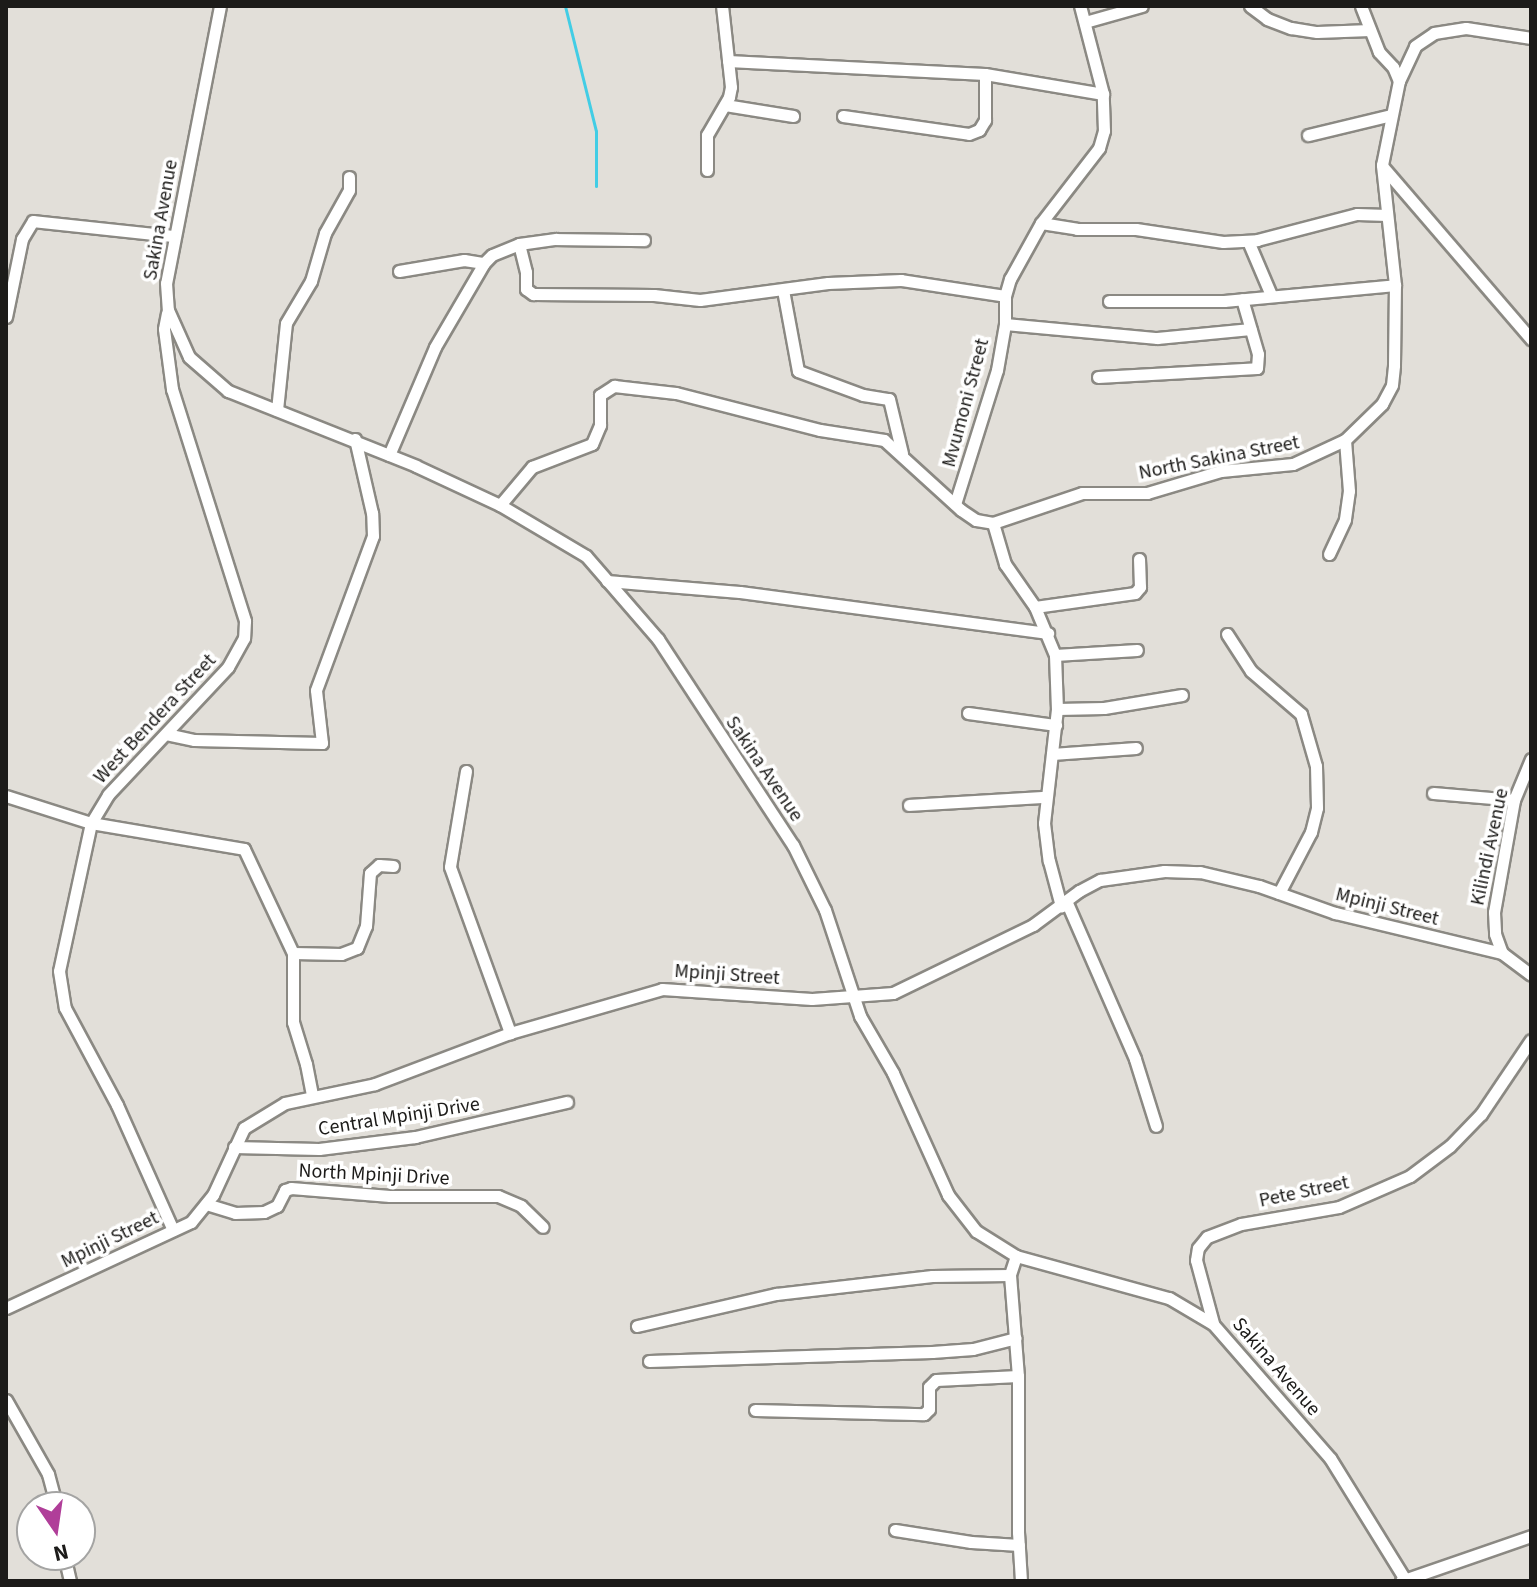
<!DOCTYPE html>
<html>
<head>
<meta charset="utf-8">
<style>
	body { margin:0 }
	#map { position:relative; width:1537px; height:1587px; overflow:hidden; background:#e2dfd9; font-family:"Source Sans 3",sans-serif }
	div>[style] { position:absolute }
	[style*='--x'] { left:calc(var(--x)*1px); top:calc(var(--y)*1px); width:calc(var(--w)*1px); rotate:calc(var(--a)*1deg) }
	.stream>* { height:3px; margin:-1.5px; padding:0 1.5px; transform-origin:1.5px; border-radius:1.5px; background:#42cde5 }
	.roads { filter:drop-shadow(2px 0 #8b8983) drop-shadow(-2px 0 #8b8983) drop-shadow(0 2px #8b8983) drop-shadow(0 -2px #8b8983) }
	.minor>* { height:11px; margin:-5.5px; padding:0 5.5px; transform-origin:5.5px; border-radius:5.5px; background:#fff }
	span { translate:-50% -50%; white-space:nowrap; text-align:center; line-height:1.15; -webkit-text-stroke:7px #fff; paint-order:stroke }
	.street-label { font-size:20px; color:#1c1b19 }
	.frame { position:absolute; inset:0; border:8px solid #1c1b19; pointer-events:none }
	.north { position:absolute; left:16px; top:1491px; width:80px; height:80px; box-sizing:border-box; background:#fff; border:2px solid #a4a4a3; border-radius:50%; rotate:167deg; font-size:22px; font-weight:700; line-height:32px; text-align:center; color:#1c1b19 }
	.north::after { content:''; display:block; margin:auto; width:28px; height:36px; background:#b03e99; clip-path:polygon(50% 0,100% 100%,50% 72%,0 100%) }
</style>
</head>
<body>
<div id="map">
	<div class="stream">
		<div style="--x:565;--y:6;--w:129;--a:76.1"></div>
		<div style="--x:596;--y:131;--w:55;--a:90"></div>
	</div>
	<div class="roads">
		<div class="minor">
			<div style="--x:220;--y:6;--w:282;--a:101"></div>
			<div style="--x:166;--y:283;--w:27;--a:86"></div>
			<div style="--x:168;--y:310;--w:51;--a:65.9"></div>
			<div style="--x:189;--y:357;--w:52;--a:41.1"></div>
			<div style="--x:228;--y:391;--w:202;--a:21.7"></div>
			<div style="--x:416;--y:466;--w:93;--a:24.9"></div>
			<div style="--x:500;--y:505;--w:100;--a:30.7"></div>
			<div style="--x:586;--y:556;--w:110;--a:49.1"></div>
			<div style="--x:658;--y:639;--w:246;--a:56.8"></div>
			<div style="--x:793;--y:845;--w:72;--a:63.8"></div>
			<div style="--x:825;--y:910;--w:112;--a:71.7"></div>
			<div style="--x:860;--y:1016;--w:66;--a:59.9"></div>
			<div style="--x:893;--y:1073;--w:134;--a:65.7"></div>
			<div style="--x:948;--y:1195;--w:46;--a:52.1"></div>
			<div style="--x:976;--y:1231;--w:47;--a:32"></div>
			<div style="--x:1016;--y:1256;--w:159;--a:15.4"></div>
			<div style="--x:1169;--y:1298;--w:51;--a:30.6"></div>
			<div style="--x:1213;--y:1324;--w:178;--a:48.9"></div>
			<div style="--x:1330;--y:1458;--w:141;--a:58.3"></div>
			<div style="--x:1250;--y:6;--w:21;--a:37"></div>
			<div style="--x:1267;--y:19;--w:26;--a:21"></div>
			<div style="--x:1291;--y:28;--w:26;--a:9"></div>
			<div style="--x:1317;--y:32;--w:53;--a:-2.2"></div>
			<div style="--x:1085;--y:22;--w:59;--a:-15.7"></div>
			<div style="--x:728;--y:61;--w:257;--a:2.9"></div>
			<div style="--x:985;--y:74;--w:120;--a:9.6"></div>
			<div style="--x:1399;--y:81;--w:38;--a:-65"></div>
			<div style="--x:1415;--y:46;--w:23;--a:-34"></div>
			<div style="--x:1434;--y:33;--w:32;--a:-9"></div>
			<div style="--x:1466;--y:28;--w:66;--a:8.7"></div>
			<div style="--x:725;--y:105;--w:69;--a:9.2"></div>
			<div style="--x:843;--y:116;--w:127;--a:8.1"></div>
			<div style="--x:969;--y:134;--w:11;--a:-22"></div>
			<div style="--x:979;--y:130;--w:12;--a:-59"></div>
			<div style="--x:985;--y:120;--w:46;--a:-90"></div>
			<div style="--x:1308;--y:135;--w:85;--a:-13.5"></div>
			<div style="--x:1383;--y:167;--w:227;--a:49.3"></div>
			<div style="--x:707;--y:170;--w:35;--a:-90"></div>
			<div style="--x:707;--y:135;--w:44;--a:-59.9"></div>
			<div style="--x:729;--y:97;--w:10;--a:-79"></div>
			<div style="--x:731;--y:87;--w:81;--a:-96.3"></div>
			<div style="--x:1041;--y:223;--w:36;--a:9"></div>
			<div style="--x:1077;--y:229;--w:59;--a:0"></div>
			<div style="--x:1136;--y:229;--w:88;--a:8.5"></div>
			<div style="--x:1223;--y:242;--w:34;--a:-3"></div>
			<div style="--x:1257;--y:240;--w:103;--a:-14.6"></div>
			<div style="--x:1357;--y:214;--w:30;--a:2"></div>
			<div style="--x:1248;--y:241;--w:59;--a:66.9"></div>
			<div style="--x:519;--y:244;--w:29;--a:76"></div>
			<div style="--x:526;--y:272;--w:17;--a:90"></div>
			<div style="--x:526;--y:289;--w:9;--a:36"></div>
			<div style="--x:533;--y:294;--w:121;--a:0.5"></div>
			<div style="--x:654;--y:295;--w:46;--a:6.2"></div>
			<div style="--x:700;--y:300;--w:129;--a:-7.6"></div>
			<div style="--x:828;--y:283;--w:73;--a:-2.4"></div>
			<div style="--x:901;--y:280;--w:105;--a:8.7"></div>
			<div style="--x:399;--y:271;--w:66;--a:-9.6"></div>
			<div style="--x:464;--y:260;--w:20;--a:9"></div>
			<div style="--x:783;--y:290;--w:82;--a:79.5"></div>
			<div style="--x:798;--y:371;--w:69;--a:20.3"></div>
			<div style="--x:863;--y:395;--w:26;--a:9"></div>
			<div style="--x:889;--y:399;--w:56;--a:76.5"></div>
			<div style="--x:1109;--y:301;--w:115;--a:0"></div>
			<div style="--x:1224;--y:301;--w:172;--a:-5.3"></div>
			<div style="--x:167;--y:313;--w:16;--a:101"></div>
			<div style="--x:164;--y:329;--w:61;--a:82.4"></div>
			<div style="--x:172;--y:389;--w:243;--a:72.5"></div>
			<div style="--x:245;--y:621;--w:17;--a:93"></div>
			<div style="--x:244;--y:638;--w:33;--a:119"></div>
			<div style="--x:228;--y:667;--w:175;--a:133.2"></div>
			<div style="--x:108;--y:795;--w:33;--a:121"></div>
			<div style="--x:91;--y:823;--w:151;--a:102.2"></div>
			<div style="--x:59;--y:971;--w:37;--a:81"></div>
			<div style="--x:65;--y:1008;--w:110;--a:61.8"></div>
			<div style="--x:117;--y:1105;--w:137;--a:65.9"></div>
			<div style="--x:6;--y:317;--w:80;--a:-78.4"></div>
			<div style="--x:22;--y:239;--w:21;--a:-59"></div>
			<div style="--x:33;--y:221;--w:142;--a:6.1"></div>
			<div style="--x:1005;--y:324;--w:153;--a:5.3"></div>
			<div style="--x:1157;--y:338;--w:94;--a:-5.5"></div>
			<div style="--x:1098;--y:377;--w:159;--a:-3.2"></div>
			<div style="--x:1257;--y:368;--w:14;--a:-86"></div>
			<div style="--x:1258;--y:354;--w:57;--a:-106.2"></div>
			<div style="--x:277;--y:410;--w:87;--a:-84.1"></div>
			<div style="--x:286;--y:323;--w:49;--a:-59.2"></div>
			<div style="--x:311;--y:281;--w:50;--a:-73.7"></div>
			<div style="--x:325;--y:233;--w:49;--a:-60.8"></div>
			<div style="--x:349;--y:190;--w:13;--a:-90"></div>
			<div style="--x:389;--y:455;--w:117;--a:-66.9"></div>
			<div style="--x:435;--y:347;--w:97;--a:-59.7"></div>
			<div style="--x:484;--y:263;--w:11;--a:-45"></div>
			<div style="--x:492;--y:255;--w:29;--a:-22"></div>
			<div style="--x:519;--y:244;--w:37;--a:-8"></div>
			<div style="--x:556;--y:239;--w:88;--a:0.7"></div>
			<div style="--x:955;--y:504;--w:140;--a:-72.6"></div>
			<div style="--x:997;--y:370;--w:47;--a:-80.1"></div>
			<div style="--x:1005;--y:324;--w:28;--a:-90"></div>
			<div style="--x:1005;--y:296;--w:18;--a:-74"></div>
			<div style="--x:1010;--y:279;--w:64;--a:-61"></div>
			<div style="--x:1041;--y:223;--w:95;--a:-52.3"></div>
			<div style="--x:1099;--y:148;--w:18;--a:-74"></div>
			<div style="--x:1104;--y:131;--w:37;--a:-92"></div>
			<div style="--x:1103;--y:94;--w:91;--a:-104.6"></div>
			<div style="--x:500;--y:505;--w:50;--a:-49.9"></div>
			<div style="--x:532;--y:467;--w:64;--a:-21"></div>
			<div style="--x:592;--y:444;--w:21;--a:-67"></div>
			<div style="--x:600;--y:425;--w:30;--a:-90"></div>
			<div style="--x:600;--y:395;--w:17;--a:-33"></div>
			<div style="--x:614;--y:386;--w:62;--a:6.4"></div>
			<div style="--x:676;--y:393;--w:149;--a:14.4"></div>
			<div style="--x:820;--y:430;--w:65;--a:8.9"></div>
			<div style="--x:884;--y:440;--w:104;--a:42.3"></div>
			<div style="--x:961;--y:510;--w:18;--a:34"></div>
			<div style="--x:976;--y:520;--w:17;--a:10"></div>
			<div style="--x:993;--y:523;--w:94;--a:-18.6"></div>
			<div style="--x:1082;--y:493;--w:65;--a:0"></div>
			<div style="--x:1147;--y:493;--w:77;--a:-16.6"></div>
			<div style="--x:1221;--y:471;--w:72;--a:-5.6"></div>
			<div style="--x:1293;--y:464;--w:57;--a:-24.8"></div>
			<div style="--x:1345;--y:440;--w:52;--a:-44.2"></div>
			<div style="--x:1382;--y:404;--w:21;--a:-62"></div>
			<div style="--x:1392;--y:385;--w:20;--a:-84"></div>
			<div style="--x:1394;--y:365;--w:80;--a:-89.3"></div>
			<div style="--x:1395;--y:285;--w:121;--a:-96.2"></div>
			<div style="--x:1382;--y:165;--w:86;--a:-78.6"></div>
			<div style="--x:1399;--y:81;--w:15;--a:-113"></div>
			<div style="--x:1393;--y:67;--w:21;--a:-133"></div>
			<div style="--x:1379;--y:52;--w:49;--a:-111.4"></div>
			<div style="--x:993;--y:523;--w:43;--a:73.7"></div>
			<div style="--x:1005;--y:564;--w:52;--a:55.1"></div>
			<div style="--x:1035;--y:607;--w:52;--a:67.4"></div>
			<div style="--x:1055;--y:655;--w:54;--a:87.9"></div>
			<div style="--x:1057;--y:709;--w:115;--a:96.5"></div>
			<div style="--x:1044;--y:823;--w:38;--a:83"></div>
			<div style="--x:1049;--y:861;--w:47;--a:75.1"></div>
			<div style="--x:1329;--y:554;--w:38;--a:-65"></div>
			<div style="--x:1345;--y:519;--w:28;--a:-82"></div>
			<div style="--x:1349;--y:491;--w:51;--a:-94.5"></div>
			<div style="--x:607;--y:581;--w:133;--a:4.7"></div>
			<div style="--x:740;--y:592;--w:311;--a:7.6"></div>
			<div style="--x:1035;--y:607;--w:101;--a:-8"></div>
			<div style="--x:1135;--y:593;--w:8;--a:-50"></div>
			<div style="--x:1140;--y:587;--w:28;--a:-92"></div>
			<div style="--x:1227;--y:634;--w:44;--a:57"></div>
			<div style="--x:1251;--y:671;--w:66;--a:40.7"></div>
			<div style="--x:1301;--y:714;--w:54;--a:73.9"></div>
			<div style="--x:1316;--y:766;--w:42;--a:88.6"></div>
			<div style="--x:1317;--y:808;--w:25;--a:104"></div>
			<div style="--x:1311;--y:832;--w:69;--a:117.7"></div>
			<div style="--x:1055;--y:655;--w:82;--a:-3.5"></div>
			<div style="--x:1057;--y:709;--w:47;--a:-1.2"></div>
			<div style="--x:1104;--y:708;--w:79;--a:-9.5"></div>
			<div style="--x:968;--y:713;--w:89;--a:7.8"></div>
			<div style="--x:166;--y:734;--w:29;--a:12"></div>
			<div style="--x:194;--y:740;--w:128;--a:1.3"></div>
			<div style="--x:322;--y:743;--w:53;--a:-96.5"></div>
			<div style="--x:316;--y:690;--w:164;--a:-69.7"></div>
			<div style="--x:373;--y:536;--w:23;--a:-92"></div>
			<div style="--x:372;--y:513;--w:76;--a:-102.9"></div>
			<div style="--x:1052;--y:754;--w:84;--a:-4.1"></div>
			<div style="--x:1531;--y:759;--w:44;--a:112.5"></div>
			<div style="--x:1514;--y:800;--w:114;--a:100.1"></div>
			<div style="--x:1494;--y:912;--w:22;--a:87"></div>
			<div style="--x:1495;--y:934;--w:20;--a:70"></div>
			<div style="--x:1502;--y:953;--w:36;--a:37"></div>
			<div style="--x:466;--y:771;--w:97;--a:99.5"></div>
			<div style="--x:450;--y:867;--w:177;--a:70.1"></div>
			<div style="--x:1433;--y:793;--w:81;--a:4.9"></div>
			<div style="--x:6;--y:796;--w:89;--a:17.6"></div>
			<div style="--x:91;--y:823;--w:155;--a:9.6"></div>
			<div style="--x:244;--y:849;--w:115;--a:64.8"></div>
			<div style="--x:293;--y:953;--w:69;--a:90"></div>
			<div style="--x:293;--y:1022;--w:44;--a:72.8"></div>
			<div style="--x:306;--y:1064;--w:32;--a:79"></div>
			<div style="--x:909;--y:805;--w:136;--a:-3.4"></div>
			<div style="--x:1067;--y:903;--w:170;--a:66.4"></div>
			<div style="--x:1135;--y:1059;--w:70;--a:72.6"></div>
			<div style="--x:293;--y:953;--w:48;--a:1.2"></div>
			<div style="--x:341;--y:954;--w:17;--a:-21"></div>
			<div style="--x:357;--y:948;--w:24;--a:-68"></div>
			<div style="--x:366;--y:926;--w:53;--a:-85.7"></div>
			<div style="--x:370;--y:873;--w:12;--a:-42"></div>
			<div style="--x:379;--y:865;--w:14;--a:4"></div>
			<div style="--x:234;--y:1147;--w:85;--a:1.3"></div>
			<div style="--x:319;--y:1149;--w:97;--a:-7.1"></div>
			<div style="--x:415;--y:1137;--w:156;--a:-13"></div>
			<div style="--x:206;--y:1204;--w:30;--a:17"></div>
			<div style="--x:235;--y:1213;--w:29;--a:-2"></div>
			<div style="--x:264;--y:1212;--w:14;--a:-25"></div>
			<div style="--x:277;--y:1206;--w:18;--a:-63"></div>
			<div style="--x:285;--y:1190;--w:6;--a:-18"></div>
			<div style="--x:291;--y:1188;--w:99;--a:4.6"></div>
			<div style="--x:390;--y:1196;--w:108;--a:0"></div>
			<div style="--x:498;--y:1196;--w:25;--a:23"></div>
			<div style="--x:521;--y:1206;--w:30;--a:44"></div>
			<div style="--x:1016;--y:1256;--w:20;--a:108"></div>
			<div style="--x:1010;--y:1275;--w:101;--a:85.5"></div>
			<div style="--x:1018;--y:1376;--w:156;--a:90"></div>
			<div style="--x:1018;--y:1532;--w:49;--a:86.5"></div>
			<div style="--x:6;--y:1308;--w:204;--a:-24.9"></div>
			<div style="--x:191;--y:1222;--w:35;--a:-51"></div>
			<div style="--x:213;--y:1195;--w:74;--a:-65.2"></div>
			<div style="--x:244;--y:1128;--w:48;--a:-31.4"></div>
			<div style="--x:285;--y:1103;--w:92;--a:-11.9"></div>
			<div style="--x:375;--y:1084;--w:144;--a:-20.7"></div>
			<div style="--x:510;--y:1033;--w:158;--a:-16.1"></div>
			<div style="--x:662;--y:989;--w:150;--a:3.8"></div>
			<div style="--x:812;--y:999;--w:81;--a:-4.2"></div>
			<div style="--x:893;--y:993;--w:156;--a:-25.9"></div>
			<div style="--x:1033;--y:925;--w:57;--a:-36.5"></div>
			<div style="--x:1079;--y:891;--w:24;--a:-28"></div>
			<div style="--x:1100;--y:880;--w:65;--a:-8"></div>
			<div style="--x:1164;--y:871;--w:36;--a:2"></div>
			<div style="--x:1200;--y:872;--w:61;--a:13.3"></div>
			<div style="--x:1259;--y:886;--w:81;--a:19.6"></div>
			<div style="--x:1335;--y:913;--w:172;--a:13.5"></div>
			<div style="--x:1213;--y:1323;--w:65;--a:-105.1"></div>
			<div style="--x:1196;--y:1260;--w:12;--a:-81"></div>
			<div style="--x:1198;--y:1248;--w:14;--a:-51"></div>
			<div style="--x:1207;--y:1237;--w:36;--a:-21"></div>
			<div style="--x:1241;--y:1224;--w:99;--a:-9.8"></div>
			<div style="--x:1339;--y:1207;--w:77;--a:-23.6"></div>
			<div style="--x:1410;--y:1176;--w:50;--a:-36.9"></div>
			<div style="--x:1450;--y:1146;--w:45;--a:-45.9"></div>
			<div style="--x:1481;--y:1114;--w:89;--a:-56"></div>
			<div style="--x:637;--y:1326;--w:143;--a:-13"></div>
			<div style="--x:776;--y:1294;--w:157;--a:-6.6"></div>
			<div style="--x:932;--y:1276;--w:78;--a:-0.7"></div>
			<div style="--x:649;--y:1361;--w:283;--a:-1.8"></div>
			<div style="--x:932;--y:1352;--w:41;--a:-4.2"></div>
			<div style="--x:973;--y:1349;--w:44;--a:-14.3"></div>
			<div style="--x:6;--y:1400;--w:85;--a:60.4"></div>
			<div style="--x:48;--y:1474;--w:34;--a:75"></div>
			<div style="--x:755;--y:1410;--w:169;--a:1.4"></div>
			<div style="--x:924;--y:1414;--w:7;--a:-45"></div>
			<div style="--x:929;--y:1409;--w:22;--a:-90"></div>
			<div style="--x:929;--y:1387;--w:10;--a:-45"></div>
			<div style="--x:936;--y:1380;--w:82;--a:-2.8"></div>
			<div style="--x:895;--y:1530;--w:77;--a:9"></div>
			<div style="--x:971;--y:1542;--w:48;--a:3.6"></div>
			<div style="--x:64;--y:1555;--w:27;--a:77"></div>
			<div style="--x:1401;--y:1581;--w:138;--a:-19.1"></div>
		</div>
	</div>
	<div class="street-label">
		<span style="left:161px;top:220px;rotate:-80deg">Sakina Avenue</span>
		<span style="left:966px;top:403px;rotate:-75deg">Mvumoni Street</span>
		<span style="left:1219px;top:458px;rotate:-11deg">North Sakina Street</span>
		<span style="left:155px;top:719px;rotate:-47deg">West Bendera Street</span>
		<span style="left:764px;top:769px;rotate:56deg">Sakina Avenue</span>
		<span style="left:1490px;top:847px;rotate:-78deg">Kilindi Avenue</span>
		<span style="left:1387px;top:907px;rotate:14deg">Mpinji Street</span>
		<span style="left:727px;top:975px;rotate:4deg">Mpinji Street</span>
		<span style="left:399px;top:1117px;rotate:-9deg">Central Mpinji Drive</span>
		<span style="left:374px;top:1175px;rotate:3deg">North Mpinji Drive</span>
		<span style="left:1304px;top:1192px;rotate:-12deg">Pete Street</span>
		<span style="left:110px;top:1240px;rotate:-26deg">Mpinji Street</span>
		<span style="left:1276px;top:1367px;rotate:49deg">Sakina Avenue</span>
	</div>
	<div class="frame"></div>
	<div class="north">N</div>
</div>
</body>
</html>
